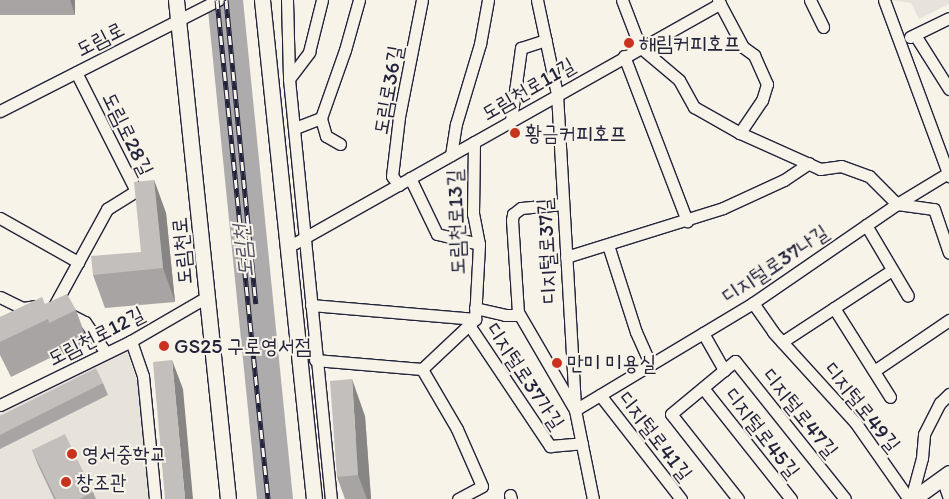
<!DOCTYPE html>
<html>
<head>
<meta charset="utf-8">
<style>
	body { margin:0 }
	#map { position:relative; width:949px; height:499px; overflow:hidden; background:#f7f3e8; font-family:Itim,"Poor Story",sans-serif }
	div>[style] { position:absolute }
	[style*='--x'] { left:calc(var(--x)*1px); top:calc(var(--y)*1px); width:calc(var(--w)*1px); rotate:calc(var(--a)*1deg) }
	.built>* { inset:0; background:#e7e3db }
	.water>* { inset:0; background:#aeabad }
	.roads { filter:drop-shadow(1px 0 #22223b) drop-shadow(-1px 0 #22223b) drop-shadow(0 1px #22223b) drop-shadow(0 -1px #22223b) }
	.minor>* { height:11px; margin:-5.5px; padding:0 5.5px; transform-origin:5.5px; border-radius:5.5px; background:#f7f3e8 }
	.major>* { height:15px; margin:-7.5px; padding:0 7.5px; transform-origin:7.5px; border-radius:7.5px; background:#f7f3e8 }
	.rail>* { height:5px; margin-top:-2.5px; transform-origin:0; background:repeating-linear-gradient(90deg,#f7f3e8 0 9px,#22223b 0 18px); box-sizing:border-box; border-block:1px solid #22223b }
	.wall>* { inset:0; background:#a7a4a3 }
	.shaded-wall>* { inset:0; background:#888684 }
	.building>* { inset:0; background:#c2bfbd }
	.dots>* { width:14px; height:14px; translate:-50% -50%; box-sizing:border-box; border:2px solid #f7f3e8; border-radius:50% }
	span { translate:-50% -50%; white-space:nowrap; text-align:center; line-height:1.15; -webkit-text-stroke:4px #f7f3e8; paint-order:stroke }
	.street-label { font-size:21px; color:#22223b }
	.poi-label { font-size:21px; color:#22223b }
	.left { translate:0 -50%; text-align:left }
	.water-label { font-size:22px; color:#535263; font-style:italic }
</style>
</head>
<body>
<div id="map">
	<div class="built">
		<div style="clip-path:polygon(890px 0,949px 0,949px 4px,919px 19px,911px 3px)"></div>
		<div style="clip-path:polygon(126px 348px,138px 384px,149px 499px,0 499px,0 410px)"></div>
	</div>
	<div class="water">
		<div style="clip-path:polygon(207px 0,243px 0,293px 499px,257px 499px)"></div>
	</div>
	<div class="roads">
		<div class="minor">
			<div style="--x:287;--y:0;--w:79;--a:88.5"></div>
			<div style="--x:289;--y:79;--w:422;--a:84.3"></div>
			<div style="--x:537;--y:0;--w:96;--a:78"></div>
			<div style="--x:557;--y:94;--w:317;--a:86.7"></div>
			<div style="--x:575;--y:410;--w:91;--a:78.6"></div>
			<div style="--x:622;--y:0;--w:50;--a:69"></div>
			<div style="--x:640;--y:47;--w:51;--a:40.2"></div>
			<div style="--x:679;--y:80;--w:31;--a:61"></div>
			<div style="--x:694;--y:107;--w:53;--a:29.5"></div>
			<div style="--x:740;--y:133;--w:88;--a:24.2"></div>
			<div style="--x:820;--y:169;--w:21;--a:-8"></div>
			<div style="--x:841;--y:166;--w:30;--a:20"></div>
			<div style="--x:869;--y:176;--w:40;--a:45"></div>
			<div style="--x:897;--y:204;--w:37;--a:8"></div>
			<div style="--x:934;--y:209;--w:46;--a:71.2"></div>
			<div style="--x:718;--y:0;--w:53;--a:62"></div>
			<div style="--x:743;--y:47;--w:14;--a:36"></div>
			<div style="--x:754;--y:55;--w:32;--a:66"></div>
			<div style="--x:767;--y:84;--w:17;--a:107"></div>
			<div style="--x:762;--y:100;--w:40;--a:124"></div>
			<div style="--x:810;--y:0;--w:30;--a:64"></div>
			<div style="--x:884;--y:0;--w:188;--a:69.7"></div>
			<div style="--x:915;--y:35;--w:64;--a:57.8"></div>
			<div style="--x:910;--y:37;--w:43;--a:-26"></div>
			<div style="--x:624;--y:56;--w:177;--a:69.1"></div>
			<div style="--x:289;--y:79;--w:34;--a:-53"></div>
			<div style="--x:309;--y:52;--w:54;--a:-76"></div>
			<div style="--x:0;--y:111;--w:245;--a:-27"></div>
			<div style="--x:511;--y:120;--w:73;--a:-82.1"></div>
			<div style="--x:521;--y:48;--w:26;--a:-18"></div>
			<div style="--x:295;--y:128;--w:28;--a:-21"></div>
			<div style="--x:340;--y:144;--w:16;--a:-150"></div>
			<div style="--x:326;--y:136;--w:19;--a:-106"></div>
			<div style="--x:321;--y:118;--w:72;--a:-70.6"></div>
			<div style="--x:345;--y:50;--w:52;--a:-74.4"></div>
			<div style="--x:451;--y:155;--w:31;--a:-81"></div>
			<div style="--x:456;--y:124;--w:84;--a:-73.3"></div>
			<div style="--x:480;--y:44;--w:45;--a:-79.7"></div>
			<div style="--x:410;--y:178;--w:62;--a:64.3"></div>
			<div style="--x:437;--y:234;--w:43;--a:13.4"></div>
			<div style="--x:399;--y:185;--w:11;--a:-128"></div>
			<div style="--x:392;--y:176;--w:59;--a:-83.2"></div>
			<div style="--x:399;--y:117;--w:119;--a:-78.9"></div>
			<div style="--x:563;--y:204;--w:42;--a:174.6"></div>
			<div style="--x:521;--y:208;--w:10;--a:143"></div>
			<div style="--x:513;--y:214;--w:6;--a:99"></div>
			<div style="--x:512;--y:220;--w:92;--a:86.3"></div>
			<div style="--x:518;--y:312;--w:113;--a:59.8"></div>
			<div style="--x:575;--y:410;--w:208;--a:-31"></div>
			<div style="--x:753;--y:303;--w:175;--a:-34.5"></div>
			<div style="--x:897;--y:204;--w:60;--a:-31.3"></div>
			<div style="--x:0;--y:218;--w:90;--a:29.4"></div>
			<div style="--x:866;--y:225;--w:82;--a:59.4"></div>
			<div style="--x:608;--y:245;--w:91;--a:72.2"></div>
			<div style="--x:636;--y:332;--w:36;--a:66"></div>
			<div style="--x:288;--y:247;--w:496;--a:-29.4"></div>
			<div style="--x:566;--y:257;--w:164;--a:-17.3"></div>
			<div style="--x:723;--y:208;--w:67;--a:-24.7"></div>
			<div style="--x:784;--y:180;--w:30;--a:-34"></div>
			<div style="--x:0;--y:297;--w:25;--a:26"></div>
			<div style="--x:23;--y:308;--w:13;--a:-9"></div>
			<div style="--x:753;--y:303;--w:35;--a:55"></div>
			<div style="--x:773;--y:332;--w:122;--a:47.7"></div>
			<div style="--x:855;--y:422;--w:94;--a:55"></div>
			<div style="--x:311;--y:305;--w:165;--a:4.9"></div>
			<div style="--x:54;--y:306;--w:111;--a:-61.3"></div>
			<div style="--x:107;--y:209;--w:34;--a:-32"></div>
			<div style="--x:136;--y:191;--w:133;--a:-116.8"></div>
			<div style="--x:475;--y:308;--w:31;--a:13"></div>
			<div style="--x:505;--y:315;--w:14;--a:0"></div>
			<div style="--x:834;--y:308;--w:105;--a:57.8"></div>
			<div style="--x:67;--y:313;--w:20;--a:27"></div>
			<div style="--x:85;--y:322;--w:37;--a:56"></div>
			<div style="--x:469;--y:325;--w:146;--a:56.2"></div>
			<div style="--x:550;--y:446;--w:32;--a:-5"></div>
			<div style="--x:703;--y:333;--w:43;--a:60.4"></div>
			<div style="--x:131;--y:341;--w:37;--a:71"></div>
			<div style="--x:143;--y:376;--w:124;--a:84.4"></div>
			<div style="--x:782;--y:342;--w:131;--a:-33.2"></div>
			<div style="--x:315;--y:360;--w:107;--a:4.8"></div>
			<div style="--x:874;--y:371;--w:91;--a:-34.2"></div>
			<div style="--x:703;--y:388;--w:142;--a:51.6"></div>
			<div style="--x:600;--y:395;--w:132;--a:52.1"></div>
			<div style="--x:0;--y:405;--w:146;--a:-26"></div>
			<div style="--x:131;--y:341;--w:88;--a:-30.1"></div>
			<div style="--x:942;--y:478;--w:21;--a:71"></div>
			<div style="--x:510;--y:495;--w:4;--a:76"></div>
			<div style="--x:458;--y:499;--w:27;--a:-28"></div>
			<div style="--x:482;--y:486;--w:62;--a:-113.7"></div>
			<div style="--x:457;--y:429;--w:69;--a:-120.3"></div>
			<div style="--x:422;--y:369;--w:73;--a:-43.3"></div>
			<div style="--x:475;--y:319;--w:75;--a:-86.9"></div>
			<div style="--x:479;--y:244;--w:31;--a:-101"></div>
			<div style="--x:473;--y:214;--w:72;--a:-89.2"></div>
			<div style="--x:738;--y:499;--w:108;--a:-128.2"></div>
			<div style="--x:671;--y:414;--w:83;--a:-39.6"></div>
			<div style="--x:735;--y:361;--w:176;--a:51.4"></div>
			<div style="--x:911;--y:499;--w:42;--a:-75"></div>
			<div style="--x:922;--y:458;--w:24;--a:-85"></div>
			<div style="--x:924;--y:434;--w:35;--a:-63"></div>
			<div style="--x:940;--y:403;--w:13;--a:-45"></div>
		</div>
		<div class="major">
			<div style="--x:176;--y:0;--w:502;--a:84.05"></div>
			<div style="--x:262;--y:0;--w:502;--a:84.05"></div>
			<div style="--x:913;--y:499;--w:44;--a:-35.8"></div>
		</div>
	</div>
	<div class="rail">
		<div style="--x:217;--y:0;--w:502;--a:84.16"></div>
		<div style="--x:226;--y:0;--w:305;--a:84.4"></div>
	</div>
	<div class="wall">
		<div style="clip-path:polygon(0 0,75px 0,75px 15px,0 15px)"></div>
		<div style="clip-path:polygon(154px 180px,166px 213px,175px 302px,105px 308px,93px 275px,141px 252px)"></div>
		<div style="clip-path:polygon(45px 304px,76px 310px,88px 343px,62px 356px,60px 353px,11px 377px,0 355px,0 317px)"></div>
		<div style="clip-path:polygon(103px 383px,108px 395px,0 449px,0 416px)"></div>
		<div style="clip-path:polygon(365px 416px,371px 499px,345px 499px,337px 477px)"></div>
		<div style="clip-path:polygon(32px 450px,93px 492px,96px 499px,54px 499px,38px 465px)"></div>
	</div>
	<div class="shaded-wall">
		<div style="clip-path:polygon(70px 0,75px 0,75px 15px)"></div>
		<div style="clip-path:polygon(154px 180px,166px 213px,175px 302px,163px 268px)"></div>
		<div style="clip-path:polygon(172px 360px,183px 389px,193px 499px,185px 499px)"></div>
		<div style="clip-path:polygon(352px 379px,365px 416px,371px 499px,367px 499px,358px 475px)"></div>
	</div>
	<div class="building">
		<div style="clip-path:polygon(154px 180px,163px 268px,93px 275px,91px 256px,141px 252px,134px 182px)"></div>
		<div style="clip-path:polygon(67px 294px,76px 310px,49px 323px,48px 319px,0 342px,0 317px,42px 297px,45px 304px)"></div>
		<div style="clip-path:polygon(172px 360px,185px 499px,165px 499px,153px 362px)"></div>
		<div style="clip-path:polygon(96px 368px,103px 383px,0 435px,0 416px)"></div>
		<div style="clip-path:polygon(352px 379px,358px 475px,337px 477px,330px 381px)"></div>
		<div style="clip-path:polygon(65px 434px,93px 492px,80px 499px,56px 499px,32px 450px)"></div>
	</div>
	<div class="dots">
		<div style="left:629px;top:43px;background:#c8321e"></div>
		<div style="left:515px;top:133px;background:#c8321e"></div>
		<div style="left:164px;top:346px;background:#c8321e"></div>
		<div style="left:557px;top:363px;background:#c8321e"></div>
		<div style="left:72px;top:454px;background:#c8321e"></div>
		<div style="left:66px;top:482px;background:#c8321e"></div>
	</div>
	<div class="street-label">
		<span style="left:100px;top:39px;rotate:-27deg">도림로</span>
		<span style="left:528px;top:89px;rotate:-30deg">도림천로11길</span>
		<span style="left:388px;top:90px;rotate:-80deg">도림로36길</span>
		<span style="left:128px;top:134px;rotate:64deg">도림로28길</span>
		<span style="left:456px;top:222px;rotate:-92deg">도림천로13길</span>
		<span style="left:182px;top:251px;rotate:-95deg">도림천로</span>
		<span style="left:547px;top:251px;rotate:-93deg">디지털로37길</span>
		<span style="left:775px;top:264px;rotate:-34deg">디지털로37나길</span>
		<span style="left:96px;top:336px;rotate:-27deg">도림천로12길</span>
		<span style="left:525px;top:376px;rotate:56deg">디지털로37가길</span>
		<span style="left:862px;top:407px;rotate:51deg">디지털로49길</span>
		<span style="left:800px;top:413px;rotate:51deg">디지털로47길</span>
		<span style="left:762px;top:433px;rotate:52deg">디지털로45길</span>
		<span style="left:655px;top:436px;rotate:52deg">디지털로41길</span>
	</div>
	<div class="poi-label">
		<span class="left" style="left:639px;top:43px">해림커피호프</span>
		<span class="left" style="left:525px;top:133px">황금커피호프</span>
		<span class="left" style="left:174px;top:346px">GS25 구로영서점</span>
		<span class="left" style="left:567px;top:363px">만미 미용실</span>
		<span class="left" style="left:82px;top:454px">영서중학교</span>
		<span class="left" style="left:76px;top:482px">창조관</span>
	</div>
	<div class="water-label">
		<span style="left:243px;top:251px;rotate:-96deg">도림천</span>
	</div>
</div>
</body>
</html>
